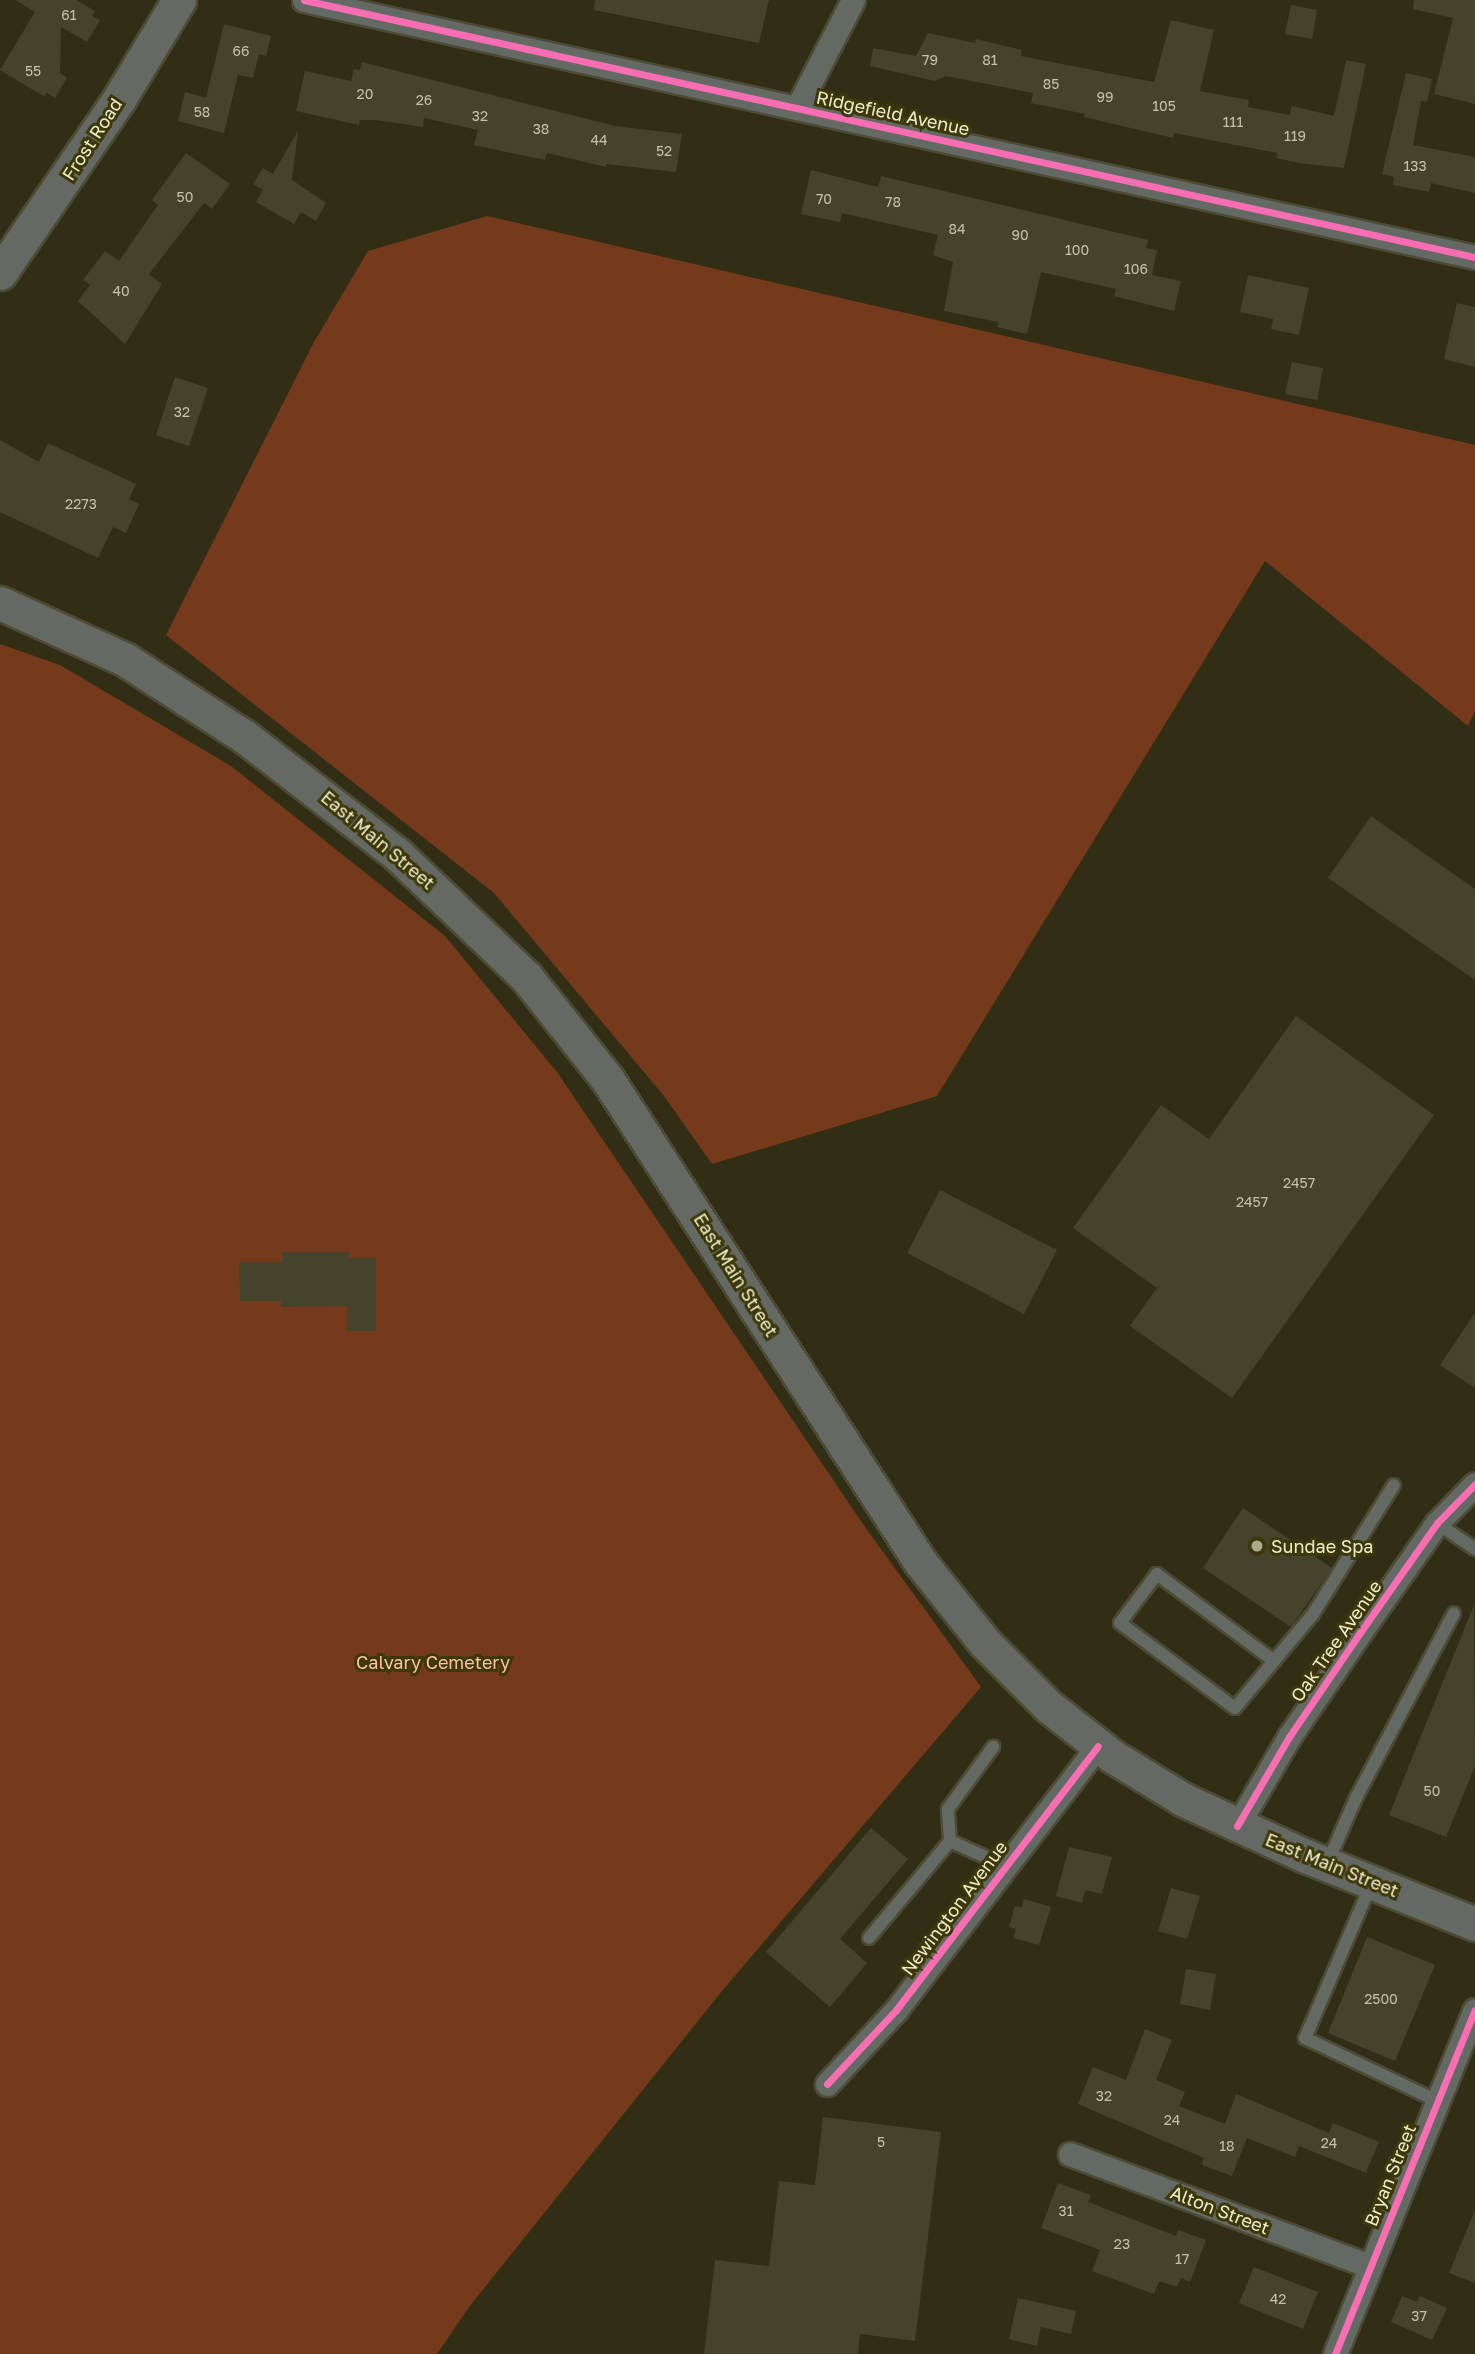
<!DOCTYPE html>
<html>
<head>
<meta charset="utf-8">
<style>
	body { margin:0 }
	#map { position:relative; width:1475px; height:2354px; overflow:hidden; background:#312e15; font-family:"Golos Text",sans-serif }
	div>[style] { position:absolute }
	[style*='--x'] { left:calc(var(--x)*1px); top:calc(var(--y)*1px); width:calc(var(--w)*1px); rotate:calc(var(--a)*1deg) }
	.green>* { inset:0; background:#753a1c }
	.building>* { inset:0; background:#46432c }
	.roads { filter:drop-shadow(2px 0 #4d4b35) drop-shadow(-2px 0 #4d4b35) drop-shadow(0 2px #4d4b35) drop-shadow(0 -2px #4d4b35) }
	.service>* { height:12px; margin:-6px; padding:0 6px; transform-origin:6px; border-radius:6px; background:#636a64 }
	.minor>* { height:23px; margin:-11.5px; padding:0 11.5px; transform-origin:11.5px; border-radius:11.5px; background:#636a64 }
	.secondary>* { height:33px; margin:-16.5px; padding:0 16.5px; transform-origin:16.5px; border-radius:16.5px; background:#646a63 }
	.cycleway>* { height:7px; margin:-3.5px; padding:0 3.5px; transform-origin:3.5px; border-radius:3.5px; background:#f96db3 }
	.dots>* { width:19px; height:19px; translate:-50% -50%; box-sizing:border-box; border:4px solid #3d3809; border-radius:50% }
	span { translate:-50% -50%; white-space:nowrap; text-align:center; line-height:1.15; -webkit-text-stroke:6px #3d3809; paint-order:stroke }
	.number-label { font-size:14px; color:#c5c2a6 }
	.number-label span { -webkit-text-stroke-width:0 }
	.street-label { font-size:18px; color:#efecce }
	.poi-label { font-size:18px; color:#efecce }
	.left { translate:0 -50%; text-align:left }
	.park-label { font-size:18px; color:#ffc0a6 }
</style>
</head>
<body>
<div id="map">
	<div class="green">
		<div style="clip-path:polygon(487px 216px,1475px 445px,1475px 711px,1468px 726px,1265px 561px,937px 1096px,712px 1164px,664px 1096px,494px 893px,166px 635px,314px 342px,368px 251px)"></div>
		<div style="clip-path:polygon(0 644px,60px 665px,231px 766px,445px 936px,557px 1072px,865px 1527px,981px 1687px,722px 1991px,469px 2307px,437px 2354px,0 2354px)"></div>
	</div>
	<div class="building">
		<div style="clip-path:polygon(15px 0,76px 0,95px 11px,92px 16px,100px 20px,87px 42px,61px 27px,60px 73px,67px 78px,55px 98px,47px 93px,45px 97px,0 70px,35px 12px)"></div>
		<div style="clip-path:polygon(595px 0,769px 0,759px 43px,594px 10px)"></div>
		<div style="clip-path:polygon(1414px 0,1475px 0,1475px 104px,1434px 94px,1453px 18px,1413px 9px)"></div>
		<div style="clip-path:polygon(1291px 5px,1317px 10px,1312px 39px,1285px 34px)"></div>
		<div style="clip-path:polygon(1171px 20px,1214px 30px,1200px 91px,1249px 100px,1248px 107px,1290px 115px,1292px 106px,1334px 116px,1346px 60px,1366px 64px,1344px 168px,1299px 163px,1276px 158px,1277px 153px,1174px 133px,1173px 138px,1084px 117px,1085px 114px,1031px 103px,1033px 93px,946px 76px,935px 81px,870px 66px,873px 48px,916px 56px,928px 33px,975px 43px,976px 39px,1022px 50px,1021px 56px,1154px 82px)"></div>
		<div style="clip-path:polygon(224px 24px,271px 36px,266px 56px,259px 54px,253px 78px,238px 75px,224px 133px,178px 121px,185px 92px,206px 98px)"></div>
		<div style="clip-path:polygon(362px 62px,615px 126px,682px 134px,676px 172px,606px 164px,606px 167px,547px 153px,545px 160px,521px 155px,474px 145px,478px 130px,424px 118px,423px 127px,376px 120px,360px 120px,359px 125px,296px 111px,305px 71px,351px 81px,354px 69px,360px 70px)"></div>
		<div style="clip-path:polygon(1406px 73px,1432px 79px,1427px 102px,1421px 101px,1413px 145px,1475px 157px,1475px 193px,1431px 183px,1429px 192px,1393px 185px,1394px 177px,1382px 174px)"></div>
		<div style="clip-path:polygon(298px 131px,292px 180px,326px 203px,316px 221px,301px 212px,294px 224px,256px 202px,263px 190px,253px 184px,263px 168px,273px 174px)"></div>
		<div style="clip-path:polygon(186px 153px,230px 184px,212px 209px,204px 203px,149px 274px,162px 284px,125px 344px,78px 301px,90px 285px,83px 280px,105px 251px,119px 261px,158px 205px,152px 200px)"></div>
		<div style="clip-path:polygon(811px 170px,878px 187px,881px 176px,1148px 240px,1146px 248px,1157px 250px,1152px 275px,1181px 281px,1174px 311px,1114px 296px,1116px 289px,1041px 272px,1027px 334px,997px 327px,998px 322px,944px 311px,953px 262px,933px 255px,938px 235px,842px 213px,840px 222px,801px 214px)"></div>
		<div style="clip-path:polygon(1248px 275px,1309px 288px,1299px 335px,1271px 329px,1273px 319px,1240px 312px)"></div>
		<div style="clip-path:polygon(1457px 303px,1475px 307px,1475px 367px,1444px 359px)"></div>
		<div style="clip-path:polygon(1292px 362px,1323px 368px,1317px 400px,1285px 394px)"></div>
		<div style="clip-path:polygon(175px 377px,208px 388px,189px 446px,156px 435px)"></div>
		<div style="clip-path:polygon(0 440px,39px 462px,48px 443px,136px 484px,129px 499px,139px 504px,126px 533px,113px 527px,98px 558px,0 512px)"></div>
		<div style="clip-path:polygon(1371px 816px,1475px 889px,1475px 980px,1328px 878px)"></div>
		<div style="clip-path:polygon(1296px 1016px,1434px 1115px,1232px 1398px,1130px 1326px,1157px 1288px,1073px 1228px,1161px 1105px,1209px 1139px)"></div>
		<div style="clip-path:polygon(940px 1190px,1057px 1250px,1024px 1314px,907px 1253px)"></div>
		<div style="clip-path:polygon(282px 1252px,349px 1252px,349px 1258px,376px 1258px,376px 1331px,347px 1331px,347px 1306px,281px 1307px,281px 1301px,240px 1301px,239px 1262px,282px 1262px)"></div>
		<div style="clip-path:polygon(1475px 1313px,1475px 1388px,1440px 1365px)"></div>
		<div style="clip-path:polygon(1243px 1508px,1332px 1568px,1291px 1627px,1203px 1568px)"></div>
		<div style="clip-path:polygon(1474px 1605px,1475px 1766px,1446px 1837px,1389px 1815px)"></div>
		<div style="clip-path:polygon(871px 1828px,908px 1859px,840px 1939px,867px 1963px,830px 2007px,766px 1952px)"></div>
		<div style="clip-path:polygon(1069px 1847px,1112px 1857px,1102px 1894px,1085px 1890px,1082px 1903px,1056px 1896px)"></div>
		<div style="clip-path:polygon(1171px 1888px,1200px 1896px,1187px 1939px,1158px 1931px)"></div>
		<div style="clip-path:polygon(1024px 1899px,1051px 1907px,1039px 1945px,1013px 1938px,1016px 1929px,1009px 1927px,1015px 1906px,1022px 1907px)"></div>
		<div style="clip-path:polygon(1367px 1937px,1435px 1965px,1395px 2061px,1328px 2033px)"></div>
		<div style="clip-path:polygon(1186px 1969px,1216px 1974px,1210px 2010px,1180px 2004px)"></div>
		<div style="clip-path:polygon(1145px 2029px,1172px 2040px,1156px 2080px,1185px 2092px,1179px 2106px,1225px 2124px,1236px 2094px,1329px 2133px,1333px 2123px,1379px 2142px,1366px 2173px,1299px 2146px,1295px 2157px,1247px 2138px,1232px 2176px,1202px 2165px,1204px 2158px,1078px 2104px,1093px 2067px,1126px 2080px)"></div>
		<div style="clip-path:polygon(823px 2117px,941px 2132px,915px 2341px,860px 2334px,858px 2354px,704px 2354px,715px 2260px,769px 2266px,779px 2181px,815px 2185px)"></div>
		<div style="clip-path:polygon(1058px 2183px,1091px 2195px,1088px 2202px,1176px 2236px,1178px 2230px,1206px 2240px,1190px 2282px,1181px 2278px,1177px 2287px,1159px 2281px,1154px 2294px,1092px 2271px,1100px 2250px,1041px 2228px)"></div>
		<div style="clip-path:polygon(1475px 2210px,1475px 2283px,1449px 2273px)"></div>
		<div style="clip-path:polygon(1254px 2267px,1318px 2292px,1303px 2329px,1239px 2303px)"></div>
		<div style="clip-path:polygon(1402px 2296px,1417px 2302px,1420px 2296px,1447px 2308px,1432px 2340px,1391px 2322px)"></div>
		<div style="clip-path:polygon(1018px 2298px,1076px 2311px,1071px 2334px,1041px 2327px,1037px 2346px,1009px 2339px)"></div>
	</div>
	<div class="roads">
		<div class="service">
			<div style="--x:1437;--y:1523;--w:46;--a:34.4"></div>
			<div style="--x:1274;--y:1661;--w:146;--a:-143.4"></div>
			<div style="--x:1157;--y:1574;--w:61;--a:127.1"></div>
			<div style="--x:1120;--y:1623;--w:143;--a:36.5"></div>
			<div style="--x:1235;--y:1708;--w:122;--a:-50.3"></div>
			<div style="--x:1313;--y:1614;--w:152;--a:-57.9"></div>
			<div style="--x:950;--y:1841;--w:61;--a:24.1"></div>
			<div style="--x:1327;--y:1864;--w:72;--a:-66.3"></div>
			<div style="--x:1356;--y:1798;--w:209;--a:-62.1"></div>
			<div style="--x:1372;--y:1882;--w:170;--a:113.2"></div>
			<div style="--x:1305;--y:2038;--w:146;--a:25.5"></div>
			<div style="--x:869;--y:1938;--w:126;--a:-50.1"></div>
			<div style="--x:950;--y:1841;--w:32;--a:-94"></div>
			<div style="--x:948;--y:1809;--w:77;--a:-54"></div>
		</div>
		<div class="minor">
			<div style="--x:304;--y:0;--w:1199;--a:12.38"></div>
			<div style="--x:797;--y:108;--w:122;--a:-62.6"></div>
			<div style="--x:1237;--y:1826;--w:103;--a:-59.7"></div>
			<div style="--x:1289;--y:1737;--w:125;--a:-55.8"></div>
			<div style="--x:1359;--y:1634;--w:136;--a:-54.9"></div>
			<div style="--x:1437;--y:1523;--w:54;--a:-45.7"></div>
			<div style="--x:827;--y:2084;--w:101;--a:-47"></div>
			<div style="--x:896;--y:2010;--w:332;--a:-52.6"></div>
			<div style="--x:1070;--y:2154;--w:319;--a:20.5"></div>
			<div style="--x:1335;--y:2354;--w:371;--a:-67.9"></div>
		</div>
		<div class="secondary">
			<div style="--x:0;--y:273;--w:211;--a:-55.6"></div>
			<div style="--x:119;--y:99;--w:116;--a:-58.8"></div>
			<div style="--x:0;--y:603;--w:138;--a:24.3"></div>
			<div style="--x:126;--y:660;--w:142;--a:32.9"></div>
			<div style="--x:245;--y:737;--w:193;--a:37.6"></div>
			<div style="--x:398;--y:855;--w:178;--a:43.6"></div>
			<div style="--x:527;--y:978;--w:130;--a:51.5"></div>
			<div style="--x:608;--y:1080;--w:576;--a:57.06"></div>
			<div style="--x:921;--y:1563;--w:102;--a:51.3"></div>
			<div style="--x:985;--y:1643;--w:89;--a:45"></div>
			<div style="--x:1048;--y:1706;--w:81;--a:38"></div>
			<div style="--x:1112;--y:1756;--w:84;--a:31.4"></div>
			<div style="--x:1184;--y:1800;--w:134;--a:24.7"></div>
			<div style="--x:1306;--y:1856;--w:182;--a:21.9"></div>
		</div>
	</div>
	<div class="cycleway">
		<div style="--x:304;--y:0;--w:1199;--a:12.38"></div>
		<div style="--x:1237;--y:1826;--w:103;--a:-59.7"></div>
		<div style="--x:1289;--y:1737;--w:125;--a:-55.8"></div>
		<div style="--x:1359;--y:1634;--w:136;--a:-54.9"></div>
		<div style="--x:1437;--y:1523;--w:54;--a:-45.7"></div>
		<div style="--x:827;--y:2084;--w:101;--a:-47"></div>
		<div style="--x:896;--y:2010;--w:332;--a:-52.6"></div>
		<div style="--x:1335;--y:2354;--w:371;--a:-67.9"></div>
	</div>
	<div class="dots">
		<div style="left:1257px;top:1546px;background:#acaa8d"></div>
	</div>
	<div class="number-label">
		<span style="left:69px;top:15px">61</span>
		<span style="left:241px;top:51px">66</span>
		<span style="left:930px;top:60px">79</span>
		<span style="left:990px;top:60px">81</span>
		<span style="left:33px;top:71px">55</span>
		<span style="left:1051px;top:84px">85</span>
		<span style="left:365px;top:94px">20</span>
		<span style="left:1105px;top:97px">99</span>
		<span style="left:424px;top:100px">26</span>
		<span style="left:1164px;top:106px">105</span>
		<span style="left:202px;top:112px">58</span>
		<span style="left:480px;top:116px">32</span>
		<span style="left:1233px;top:122px">111</span>
		<span style="left:541px;top:129px">38</span>
		<span style="left:1295px;top:136px">119</span>
		<span style="left:599px;top:140px">44</span>
		<span style="left:664px;top:151px">52</span>
		<span style="left:1415px;top:166px">133</span>
		<span style="left:185px;top:197px">50</span>
		<span style="left:824px;top:199px">70</span>
		<span style="left:893px;top:202px">78</span>
		<span style="left:957px;top:229px">84</span>
		<span style="left:1020px;top:235px">90</span>
		<span style="left:1077px;top:250px">100</span>
		<span style="left:1136px;top:269px">106</span>
		<span style="left:121px;top:291px">40</span>
		<span style="left:182px;top:412px">32</span>
		<span style="left:81px;top:504px">2273</span>
		<span style="left:1299px;top:1183px">2457</span>
		<span style="left:1252px;top:1202px">2457</span>
		<span style="left:1432px;top:1791px">50</span>
		<span style="left:1381px;top:1999px">2500</span>
		<span style="left:1104px;top:2096px">32</span>
		<span style="left:1172px;top:2120px">24</span>
		<span style="left:881px;top:2142px">5</span>
		<span style="left:1329px;top:2143px">24</span>
		<span style="left:1227px;top:2146px">18</span>
		<span style="left:1066px;top:2211px">31</span>
		<span style="left:1122px;top:2244px">23</span>
		<span style="left:1182px;top:2259px">17</span>
		<span style="left:1278px;top:2299px">42</span>
		<span style="left:1419px;top:2316px">37</span>
	</div>
	<div class="street-label">
		<span style="left:893px;top:113px;rotate:12deg">Ridgefield Avenue</span>
		<span style="left:92px;top:139px;rotate:-57deg">Frost Road</span>
		<span style="left:378px;top:840px;rotate:40deg">East Main Street</span>
		<span style="left:736px;top:1275px;rotate:58deg">East Main Street</span>
		<span style="left:1336px;top:1641px;rotate:-55deg">Oak Tree Avenue</span>
		<span style="left:1332px;top:1865px;rotate:22deg">East Main Street</span>
		<span style="left:954px;top:1908px;rotate:-53deg">Newington Avenue</span>
		<span style="left:1390px;top:2175px;rotate:-68deg">Bryan Street</span>
		<span style="left:1220px;top:2210px;rotate:21deg">Alton Street</span>
	</div>
	<div class="poi-label">
		<span class="left" style="left:1271px;top:1546px">Sundae Spa</span>
	</div>
	<div class="park-label">
		<span style="left:433px;top:1662px">Calvary Cemetery</span>
	</div>
</div>
</body>
</html>
